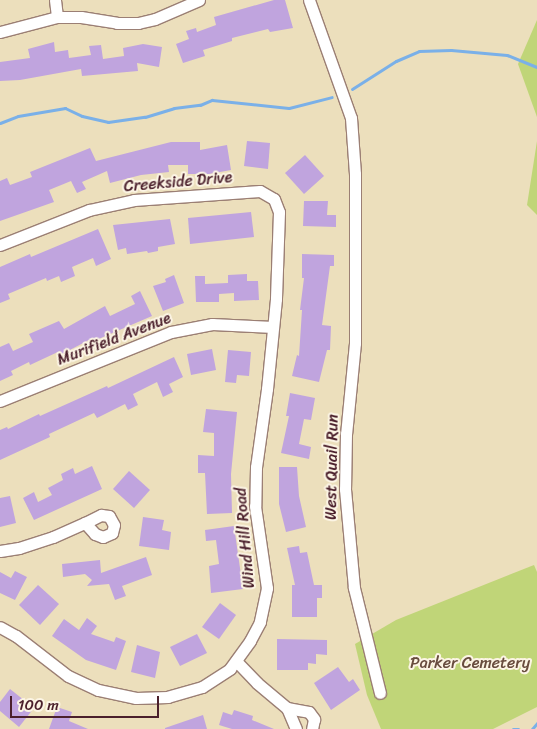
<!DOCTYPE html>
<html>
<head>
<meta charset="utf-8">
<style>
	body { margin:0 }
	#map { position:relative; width:537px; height:729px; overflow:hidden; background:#ecdfbc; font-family:Sriracha,sans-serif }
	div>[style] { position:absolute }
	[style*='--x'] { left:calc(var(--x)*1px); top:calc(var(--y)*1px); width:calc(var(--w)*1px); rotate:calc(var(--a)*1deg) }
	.green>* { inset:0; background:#c0d578 }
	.stream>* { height:3px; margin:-1.5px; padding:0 1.5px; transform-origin:1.5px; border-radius:1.5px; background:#7ab0e8 }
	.building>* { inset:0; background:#c0a4de }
	.roads { filter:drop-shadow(1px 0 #9b7f74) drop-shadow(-1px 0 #9b7f74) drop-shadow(0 1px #9b7f74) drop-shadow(0 -1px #9b7f74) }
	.street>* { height:11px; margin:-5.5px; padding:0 5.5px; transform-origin:5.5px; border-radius:5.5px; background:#fff }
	span { translate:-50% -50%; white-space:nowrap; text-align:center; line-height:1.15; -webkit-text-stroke:4px #fcf5e5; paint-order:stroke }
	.street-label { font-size:16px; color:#4a1f2b }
	.park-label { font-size:16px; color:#684c3e }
	.scale { position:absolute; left:10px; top:696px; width:149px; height:22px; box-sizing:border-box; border:2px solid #4a1f2b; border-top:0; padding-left:6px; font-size:15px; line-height:18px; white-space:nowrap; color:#4a1f2b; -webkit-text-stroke:4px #fcf5e5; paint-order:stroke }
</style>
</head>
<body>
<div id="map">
	<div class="green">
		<div style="clip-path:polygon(537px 20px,537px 117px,518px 64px)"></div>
		<div style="clip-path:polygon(537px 141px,537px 215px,527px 205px)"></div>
		<div style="clip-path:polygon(534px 565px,537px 572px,537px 707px,493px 729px,381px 729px,367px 695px,355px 644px,396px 620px)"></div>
	</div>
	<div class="stream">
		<div style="--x:352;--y:89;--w:52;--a:-32.5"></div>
		<div style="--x:396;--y:61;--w:25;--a:-23"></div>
		<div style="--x:419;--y:51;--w:32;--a:-2"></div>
		<div style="--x:451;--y:50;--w:56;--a:5.1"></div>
		<div style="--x:507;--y:55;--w:32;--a:22"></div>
		<div style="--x:0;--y:123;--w:19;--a:-21"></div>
		<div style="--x:18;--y:116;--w:48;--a:-9.7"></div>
		<div style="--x:65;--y:108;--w:19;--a:25"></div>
		<div style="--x:82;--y:116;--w:27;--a:13"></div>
		<div style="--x:108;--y:122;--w:37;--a:-8"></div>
		<div style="--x:145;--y:117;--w:30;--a:-17"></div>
		<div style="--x:174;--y:108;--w:26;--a:-7"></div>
		<div style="--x:200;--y:105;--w:13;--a:-23"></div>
		<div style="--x:212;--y:100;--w:77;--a:5.9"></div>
		<div style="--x:289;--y:108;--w:44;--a:-14.3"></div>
		<div style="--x:513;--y:729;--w:5;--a:0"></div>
		<div style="--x:532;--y:729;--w:8;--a:-50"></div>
	</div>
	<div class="building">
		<div style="clip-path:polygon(274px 0,285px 0,293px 28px,270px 32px,268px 29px,232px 38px,232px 41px,203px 50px,205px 56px,183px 63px,176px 44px,189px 39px,186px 31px,196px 28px,197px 32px,216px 25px,214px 17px)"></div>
		<div style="clip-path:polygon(54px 42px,55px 52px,68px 50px,69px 58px,91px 55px,89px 46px,101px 45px,103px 59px,124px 56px,123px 48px,143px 44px,162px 47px,159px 67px,137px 63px,138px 71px,82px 76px,81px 69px,20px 80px,0 81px,0 62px,30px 58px,28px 49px)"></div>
		<div style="clip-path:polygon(247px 141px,270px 143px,268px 169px,244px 166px)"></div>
		<div style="clip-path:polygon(171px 142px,200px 142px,200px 150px,227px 145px,231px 170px,209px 174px,188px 174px,188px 165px,168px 165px,169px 172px,141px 175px,110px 183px,107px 171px,82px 182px,86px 189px,77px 193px,71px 181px,49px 190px,54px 202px,0 221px,0 181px,7px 178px,10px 185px,32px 177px,30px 172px,90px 148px,96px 161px)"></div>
		<div style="clip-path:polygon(305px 155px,324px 176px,304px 194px,285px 173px)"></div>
		<div style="clip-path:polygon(304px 201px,328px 201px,327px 215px,336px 215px,336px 227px,303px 226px)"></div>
		<div style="clip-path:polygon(251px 212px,254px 237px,190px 244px,188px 218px)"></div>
		<div style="clip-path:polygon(170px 219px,175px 244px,158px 247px,158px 251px,148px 253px,147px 251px,127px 254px,126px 248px,118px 250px,113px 225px)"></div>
		<div style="clip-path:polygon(98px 229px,111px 259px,96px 266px,93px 258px,72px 267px,75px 276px,61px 282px,59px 276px,47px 281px,46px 278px,8px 294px,10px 299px,0 303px,0 267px,30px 254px,31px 257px)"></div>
		<div style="clip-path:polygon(302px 254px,334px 255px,334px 266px,330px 266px,322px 325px,331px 326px,330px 350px,327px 350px,319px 382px,292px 376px,297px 355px,299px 356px,302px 310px,300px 310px,304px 278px,302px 278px)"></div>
		<div style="clip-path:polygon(247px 274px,247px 281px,258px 281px,259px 300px,234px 301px,234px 293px,219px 294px,219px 302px,196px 302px,195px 276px,205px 276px,205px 284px,228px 283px,228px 275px)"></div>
		<div style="clip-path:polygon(174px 275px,184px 303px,163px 311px,153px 286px,166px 282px,165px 279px)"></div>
		<div style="clip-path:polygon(140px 291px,152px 316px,94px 341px,93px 338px,62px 354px,60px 351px,30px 365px,29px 362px,11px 371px,13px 375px,0 381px,0 347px,9px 343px,13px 351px,33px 342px,29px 334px,59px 321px,64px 329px,105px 306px,110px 316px,135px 304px,131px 296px)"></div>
		<div style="clip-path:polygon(212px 349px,216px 370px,191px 375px,187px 354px)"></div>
		<div style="clip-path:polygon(228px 350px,251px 352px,249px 376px,237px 375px,236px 383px,225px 382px)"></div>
		<div style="clip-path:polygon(174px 357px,183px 377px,169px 384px,173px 392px,163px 397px,157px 382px,133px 394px,138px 405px,128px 410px,125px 404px,97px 418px,94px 413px,49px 434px,50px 437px,0 460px,0 430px,7px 427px,8px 429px,39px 414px,40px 416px,107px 386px,108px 388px)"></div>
		<div style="clip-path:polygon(290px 393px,315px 398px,311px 420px,304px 419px,299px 444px,311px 447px,309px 459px,281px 453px,289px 416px,286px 416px)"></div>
		<div style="clip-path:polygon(206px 409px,237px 412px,231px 474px,232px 513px,207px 514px,205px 473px,198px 473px,198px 455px,214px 456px,214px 433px,203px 432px)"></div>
		<div style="clip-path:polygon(92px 466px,102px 489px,34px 520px,23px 498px,34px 492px,38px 502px,52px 495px,48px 488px,63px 480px,61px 474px,73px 468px,75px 474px)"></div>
		<div style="clip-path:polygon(279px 467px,297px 467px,299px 496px,306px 527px,286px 532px,279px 504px)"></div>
		<div style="clip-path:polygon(129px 471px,150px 490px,134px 508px,113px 489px)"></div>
		<div style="clip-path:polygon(10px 496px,16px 523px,0 527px,0 498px)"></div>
		<div style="clip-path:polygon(143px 517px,164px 520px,162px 530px,171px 532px,169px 550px,139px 546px)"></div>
		<div style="clip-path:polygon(234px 526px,243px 589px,211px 593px,209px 566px,219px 564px,216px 540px,206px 541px,205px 530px)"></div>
		<div style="clip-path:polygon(299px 546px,300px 553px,307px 552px,314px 585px,322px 585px,322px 598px,317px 598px,317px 617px,292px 617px,292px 585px,295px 585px,287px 548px)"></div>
		<div style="clip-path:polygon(146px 557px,152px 575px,122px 586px,126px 596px,115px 600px,109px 584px,87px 586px,92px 580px,85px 574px,63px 577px,62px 564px,100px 560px,101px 573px)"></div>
		<div style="clip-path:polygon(15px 571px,27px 577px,15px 600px,0 593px,0 572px,11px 578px)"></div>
		<div style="clip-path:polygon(38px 585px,59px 604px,40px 625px,19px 605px)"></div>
		<div style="clip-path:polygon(220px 603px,236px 615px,219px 639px,202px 627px)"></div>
		<div style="clip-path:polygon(87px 618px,97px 626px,91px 634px,114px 642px,116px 637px,126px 641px,116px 670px,86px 660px,52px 636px,64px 619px,79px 630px)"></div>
		<div style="clip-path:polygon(197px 634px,207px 653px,180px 666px,170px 647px)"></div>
		<div style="clip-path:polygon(277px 639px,327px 640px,327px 655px,316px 654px,316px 664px,308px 663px,308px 670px,277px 670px)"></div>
		<div style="clip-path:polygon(137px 645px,160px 652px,155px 678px,131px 672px)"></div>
		<div style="clip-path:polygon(338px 667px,349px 682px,353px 679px,360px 690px,331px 710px,314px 683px)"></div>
		<div style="clip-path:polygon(10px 689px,34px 708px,19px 727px,0 711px,0 702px)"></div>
		<div style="clip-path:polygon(57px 707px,72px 712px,69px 721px,88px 729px,49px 729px)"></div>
		<div style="clip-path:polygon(234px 710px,253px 716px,252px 720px,274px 729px,232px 729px,219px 725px,223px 712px,232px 715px)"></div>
		<div style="clip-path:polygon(203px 715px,207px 729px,165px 729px,165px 728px)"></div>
	</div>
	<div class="roads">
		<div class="street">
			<div style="--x:55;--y:0;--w:17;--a:83"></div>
			<div style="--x:309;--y:0;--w:125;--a:70.4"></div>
			<div style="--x:351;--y:118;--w:56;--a:85.9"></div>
			<div style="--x:355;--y:174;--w:169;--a:90"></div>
			<div style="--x:355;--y:343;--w:91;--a:95.6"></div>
			<div style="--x:346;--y:434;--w:55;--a:91"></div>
			<div style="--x:345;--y:489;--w:99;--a:84.8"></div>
			<div style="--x:354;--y:588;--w:108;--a:76.1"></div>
			<div style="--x:0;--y:32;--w:59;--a:-14.7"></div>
			<div style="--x:57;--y:17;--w:24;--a:0"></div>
			<div style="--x:81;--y:17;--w:36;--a:9"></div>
			<div style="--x:117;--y:23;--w:21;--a:0"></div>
			<div style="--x:138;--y:23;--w:17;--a:-13"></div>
			<div style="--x:155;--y:19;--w:48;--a:-23.4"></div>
			<div style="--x:0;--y:245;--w:96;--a:-21.5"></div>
			<div style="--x:89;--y:210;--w:46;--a:-12.5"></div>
			<div style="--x:134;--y:200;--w:126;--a:-4.1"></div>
			<div style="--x:260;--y:191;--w:16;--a:30"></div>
			<div style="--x:274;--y:199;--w:14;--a:69"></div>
			<div style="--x:279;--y:212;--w:87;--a:92"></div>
			<div style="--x:276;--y:299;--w:90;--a:95.7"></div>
			<div style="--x:267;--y:389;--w:79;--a:98"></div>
			<div style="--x:256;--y:467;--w:39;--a:91"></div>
			<div style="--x:255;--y:506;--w:83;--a:81.7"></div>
			<div style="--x:267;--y:588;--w:35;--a:102"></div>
			<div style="--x:260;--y:622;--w:21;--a:118"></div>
			<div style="--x:250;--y:641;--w:34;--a:126"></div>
			<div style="--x:230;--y:669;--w:33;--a:147"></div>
			<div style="--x:202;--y:687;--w:35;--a:164"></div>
			<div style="--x:168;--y:697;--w:32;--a:178"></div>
			<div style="--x:136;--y:698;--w:39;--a:-168"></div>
			<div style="--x:98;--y:690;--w:33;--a:-155"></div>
			<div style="--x:68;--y:676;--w:66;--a:-142.4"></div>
			<div style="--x:16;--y:636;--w:18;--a:-151"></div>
			<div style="--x:0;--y:401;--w:184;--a:-22"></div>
			<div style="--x:171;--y:332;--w:42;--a:-11"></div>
			<div style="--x:212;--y:324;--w:61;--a:2.8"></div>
			<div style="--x:101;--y:515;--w:8;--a:7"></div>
			<div style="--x:109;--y:516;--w:10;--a:61"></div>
			<div style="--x:114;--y:525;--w:8;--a:104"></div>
			<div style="--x:112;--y:533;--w:10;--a:156"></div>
			<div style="--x:103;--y:537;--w:9;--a:-159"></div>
			<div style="--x:95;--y:534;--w:15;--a:-132"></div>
			<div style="--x:85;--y:523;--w:18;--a:-27"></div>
			<div style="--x:0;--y:551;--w:19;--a:-9"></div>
			<div style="--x:19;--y:548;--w:36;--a:-18"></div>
			<div style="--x:53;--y:537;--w:35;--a:-24"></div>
			<div style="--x:236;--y:661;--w:30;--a:46"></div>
			<div style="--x:257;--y:683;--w:39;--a:40"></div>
			<div style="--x:296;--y:729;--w:23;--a:-113"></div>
			<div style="--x:287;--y:708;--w:22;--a:10"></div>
			<div style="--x:309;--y:712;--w:9;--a:54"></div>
			<div style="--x:314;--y:719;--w:10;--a:101"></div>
		</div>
	</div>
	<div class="street-label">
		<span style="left:178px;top:182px;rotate:-5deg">Creekside Drive</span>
		<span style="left:114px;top:339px;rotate:-21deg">Murifield Avenue</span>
		<span style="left:332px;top:467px;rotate:-89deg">West Quail Run</span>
		<span style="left:245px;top:538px;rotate:-95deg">Wind Hill Road</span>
	</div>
	<div class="park-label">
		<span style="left:470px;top:663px">Parker Cemetery</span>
	</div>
	<div class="scale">100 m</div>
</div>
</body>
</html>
